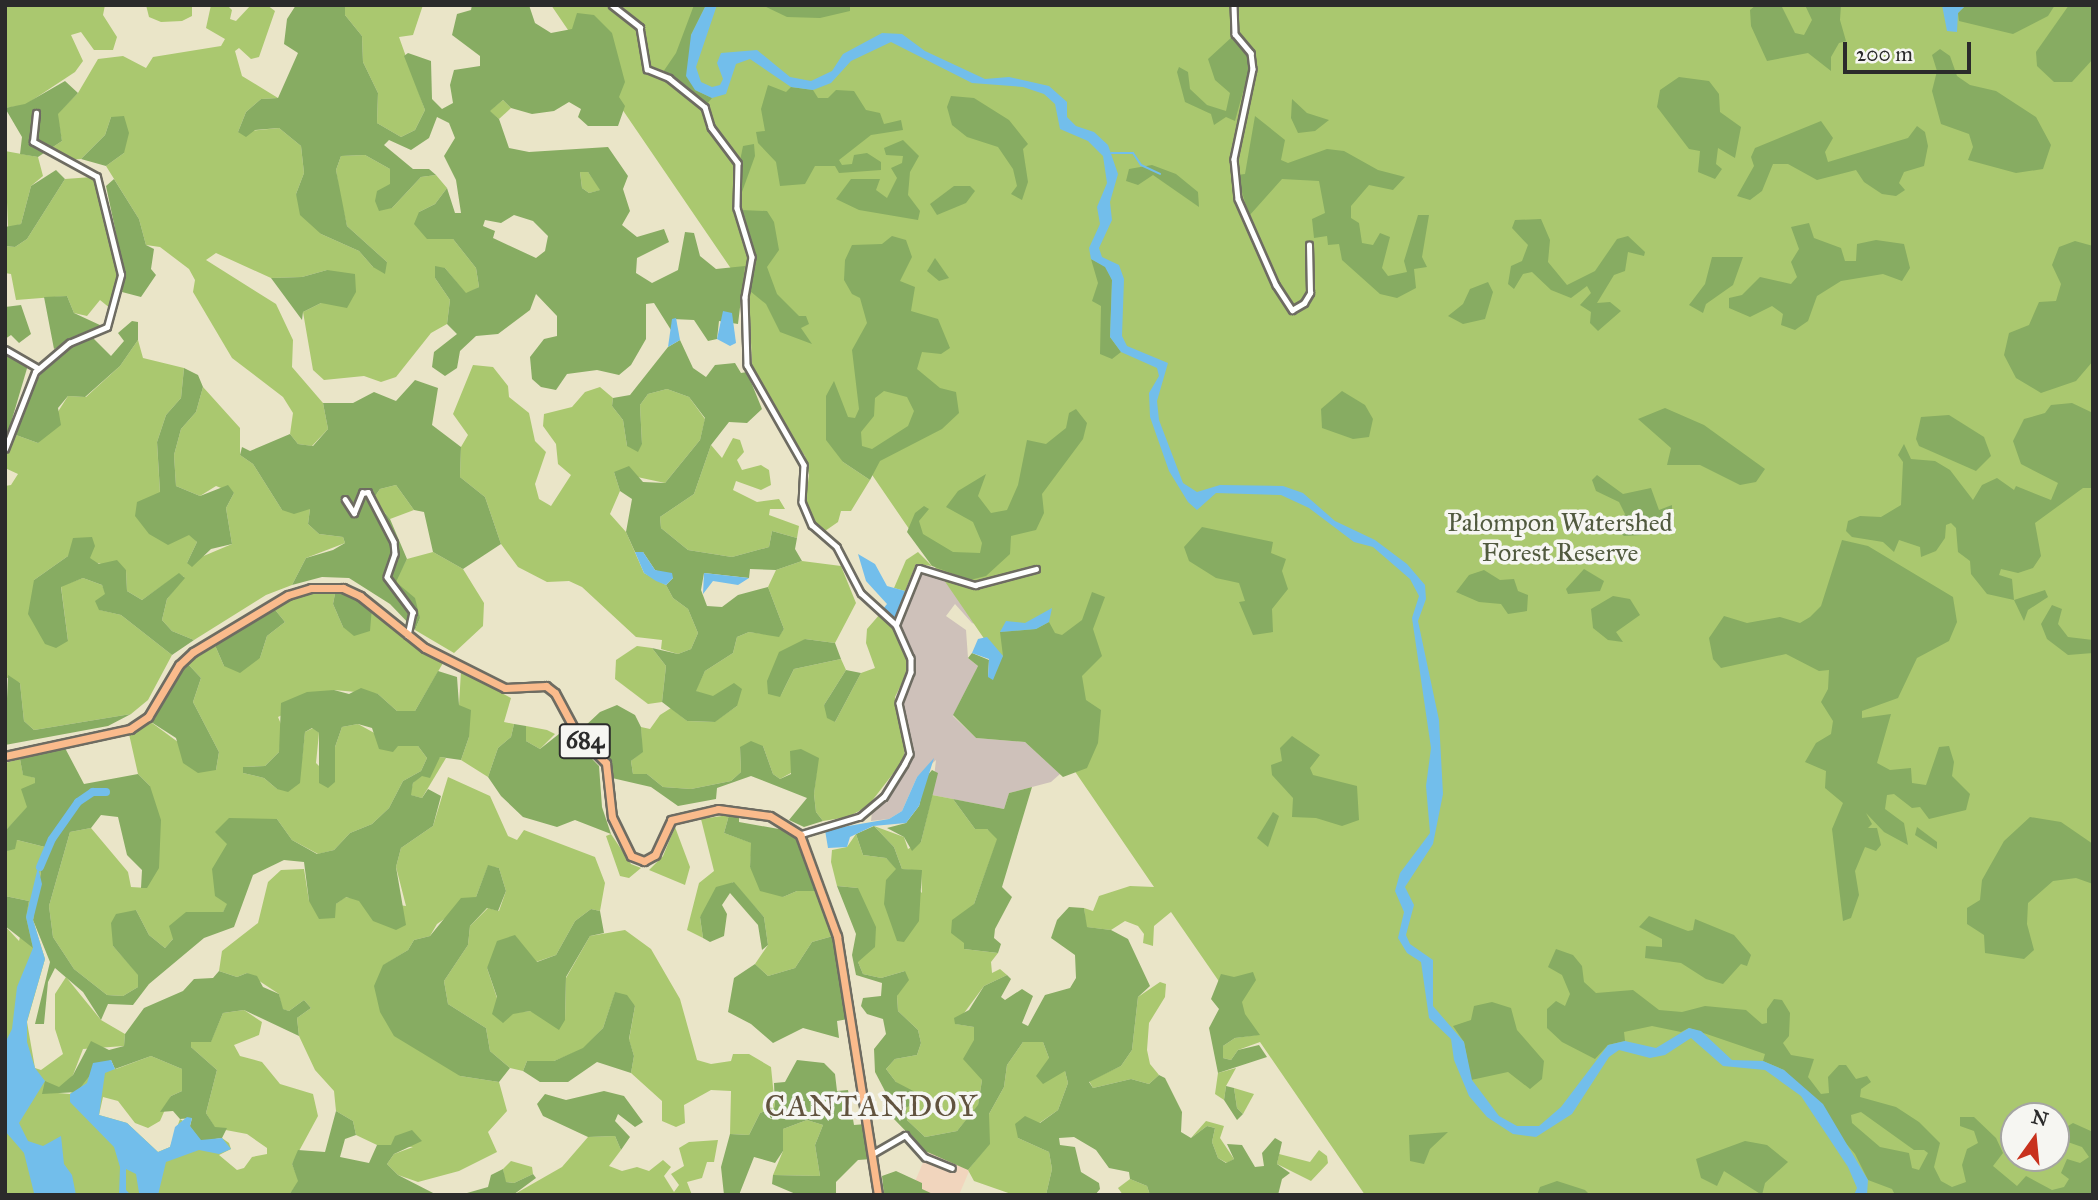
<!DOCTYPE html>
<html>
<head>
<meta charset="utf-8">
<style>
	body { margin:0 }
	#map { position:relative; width:2098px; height:1200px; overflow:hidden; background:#eae5c8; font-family:"IM FELL Great Primer",serif }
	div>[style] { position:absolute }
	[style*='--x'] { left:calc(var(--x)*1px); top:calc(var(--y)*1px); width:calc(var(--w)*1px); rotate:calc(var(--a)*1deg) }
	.built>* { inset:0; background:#f1d5bd }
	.industrial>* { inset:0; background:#cec1ba }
	.green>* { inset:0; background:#aac86f }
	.forest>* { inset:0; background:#87ac62 }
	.water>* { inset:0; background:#72beeb }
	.stream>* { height:2px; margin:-1px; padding:0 1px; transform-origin:1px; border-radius:1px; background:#72beeb }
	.river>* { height:8px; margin:-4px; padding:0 4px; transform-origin:4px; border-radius:4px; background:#72beeb }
	.roads { filter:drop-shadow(2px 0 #6e6c62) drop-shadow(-2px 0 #6e6c62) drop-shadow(0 2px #6e6c62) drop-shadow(0 -2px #6e6c62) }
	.minor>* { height:4.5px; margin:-2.25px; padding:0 2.25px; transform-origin:2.25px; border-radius:2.25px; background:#fff }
	.highway>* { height:7px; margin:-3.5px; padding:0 3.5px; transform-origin:3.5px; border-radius:3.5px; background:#fabb8c }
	span { translate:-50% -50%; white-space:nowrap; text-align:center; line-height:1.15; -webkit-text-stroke:7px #f6f6f2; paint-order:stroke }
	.shield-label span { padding:2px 5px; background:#f6f6f2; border:2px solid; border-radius:5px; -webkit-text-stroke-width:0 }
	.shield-label { font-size:24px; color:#2b2b2b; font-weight:700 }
	.park-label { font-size:26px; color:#515a3f }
	.quarter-label { font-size:30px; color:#61533f; letter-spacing:2px }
	.frame { position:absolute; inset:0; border:7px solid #2b2b2b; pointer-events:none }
	.north { position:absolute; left:2000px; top:1102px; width:70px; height:70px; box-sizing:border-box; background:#f6f6f2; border:2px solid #a5a5a2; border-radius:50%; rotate:15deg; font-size:19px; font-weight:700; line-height:28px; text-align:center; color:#2b2b2b }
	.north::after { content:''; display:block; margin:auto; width:24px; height:32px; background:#c8321e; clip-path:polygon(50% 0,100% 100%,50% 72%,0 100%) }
	.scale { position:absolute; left:1843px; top:42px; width:128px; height:32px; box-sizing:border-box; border:4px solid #2b2b2b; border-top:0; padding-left:9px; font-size:21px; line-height:24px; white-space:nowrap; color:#2b2b2b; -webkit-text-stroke:5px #f6f6f2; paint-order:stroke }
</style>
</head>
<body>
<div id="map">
	<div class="built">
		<div style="clip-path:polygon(928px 1151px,970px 1169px,959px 1195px,933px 1195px,913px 1186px)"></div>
	</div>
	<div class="industrial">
		<div style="clip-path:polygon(916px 564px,969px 580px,1000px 632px,972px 623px,955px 604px,946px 616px,966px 630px,968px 658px,978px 666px,953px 716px,976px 738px,1025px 742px,1060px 774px,1051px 782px,1009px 793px,1004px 809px,932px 795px,936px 760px,917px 777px,902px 811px,889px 819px,871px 821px,872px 811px,911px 755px,901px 704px,902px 691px,913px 673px,913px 657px,895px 620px)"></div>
	</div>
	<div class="green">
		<div style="clip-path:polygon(5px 5px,105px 5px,103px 15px,117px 37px,113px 50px,94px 50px,81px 32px,71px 35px,83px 61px,75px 72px,25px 105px,5px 108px)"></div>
		<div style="clip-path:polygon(146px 5px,192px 5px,192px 16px,182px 21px,161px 22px,149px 17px)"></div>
		<div style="clip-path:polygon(211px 5px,227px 5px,232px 10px,230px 19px,236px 21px,251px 5px,267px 5px,275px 11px,259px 57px,251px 59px,239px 48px,235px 51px,242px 76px,278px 98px,261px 99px,246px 112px,238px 132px,279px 128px,301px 146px,304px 173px,296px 194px,321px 234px,359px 251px,373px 267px,387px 262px,347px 226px,340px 196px,336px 170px,341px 156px,365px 155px,390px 169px,392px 208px,421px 177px,436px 175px,447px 188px,435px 204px,419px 212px,440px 237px,453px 239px,476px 268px,479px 287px,466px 294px,445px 268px,435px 278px,450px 300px,447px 324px,431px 333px,396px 377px,381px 382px,364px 376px,324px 380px,313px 370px,303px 312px,321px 303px,327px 270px,302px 277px,271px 278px,216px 253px,206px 260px,276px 304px,293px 340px,292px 367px,323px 403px,328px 429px,312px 446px,298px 444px,290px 434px,293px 413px,283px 397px,232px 358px,193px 292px,195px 280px,189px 269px,160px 247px,146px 245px,139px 219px,106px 166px,124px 153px,111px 117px,105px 135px,81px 159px,65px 160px,50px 149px,62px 141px,57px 114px,78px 93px,98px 59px,123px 56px,146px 68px,153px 57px,221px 46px,225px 39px,206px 28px)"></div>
		<div style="clip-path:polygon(345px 5px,423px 5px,413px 35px,399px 37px,425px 110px,415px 130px,401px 137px,377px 123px,378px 93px,363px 62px,362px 36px,345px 15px)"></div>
		<div style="clip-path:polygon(evenodd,551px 5px,2093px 5px,2093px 1195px,1365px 1195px,1260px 1042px,1238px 1050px,1231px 1060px,1223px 1058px,1223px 1046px,1235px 1038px,1256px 1035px,1171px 912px,1154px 926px,1153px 946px,1143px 943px,1144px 934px,1138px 926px,1125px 921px,1111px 930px,1086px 927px,1084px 908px,1093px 911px,1099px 896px,1130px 886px,1154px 887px,827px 409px,843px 462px,870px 480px,851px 511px,841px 511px,838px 522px,825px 531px,814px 523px,805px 504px,809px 475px,805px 456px,771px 410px,752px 366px,749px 295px,551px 5px,2014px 1116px,2056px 1116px,2056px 1158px,2014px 1158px,2014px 1116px)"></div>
		<div style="clip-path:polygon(503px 100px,511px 108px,499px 119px,489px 111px)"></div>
		<div style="clip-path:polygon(5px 151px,38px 157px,43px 176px,31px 186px,21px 224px,8px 228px)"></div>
		<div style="clip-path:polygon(580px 172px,588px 172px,601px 190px,589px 193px,582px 188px)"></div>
		<div style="clip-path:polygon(92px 177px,100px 190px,118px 278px,111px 309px,100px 300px,87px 316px,74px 313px,67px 296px,16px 300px,11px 274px,5px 273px,5px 246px,15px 247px,27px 239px,65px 179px)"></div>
		<div style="clip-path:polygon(138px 340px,143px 358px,184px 368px,181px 398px,166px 415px,157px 442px,160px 493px,197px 542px,187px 563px,232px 544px,226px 508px,234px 493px,216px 486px,200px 496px,176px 486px,174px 455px,181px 429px,196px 412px,203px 387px,240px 428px,240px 455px,253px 464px,282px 510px,310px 509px,308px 524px,319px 534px,343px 537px,345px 543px,306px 558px,292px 585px,266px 595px,194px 640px,172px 631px,162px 620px,167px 599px,184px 577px,179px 574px,142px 600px,127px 591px,126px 570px,68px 556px,34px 580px,68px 641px,61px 586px,83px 578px,102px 585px,106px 594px,100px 610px,121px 615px,172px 655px,148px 700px,131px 714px,34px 730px,24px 721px,20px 683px,5px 677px,5px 486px,11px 485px,18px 474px,5px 468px,5px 457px,16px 435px,38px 443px,68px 396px,86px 397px,120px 366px)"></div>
		<div style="clip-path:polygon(473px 365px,493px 367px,508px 386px,509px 397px,529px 413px,535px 441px,546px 452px,535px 484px,539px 499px,551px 506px,571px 475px,558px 464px,556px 444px,543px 426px,544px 414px,572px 407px,585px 392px,600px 387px,613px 398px,612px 406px,623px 420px,627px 446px,642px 444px,640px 405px,648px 394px,667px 389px,689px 397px,705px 419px,700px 440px,665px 483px,614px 472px,620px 491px,610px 514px,626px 532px,644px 573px,666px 585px,673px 598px,688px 609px,698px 633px,691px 649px,678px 654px,661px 649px,662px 640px,636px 637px,582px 587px,569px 581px,547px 582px,518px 567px,501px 544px,485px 497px,460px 477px,461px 447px,468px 435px,453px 414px)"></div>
		<div style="clip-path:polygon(733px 438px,740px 440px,744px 452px,737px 460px,742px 470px,761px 465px,769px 470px,771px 485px,761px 490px,736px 481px,733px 490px,757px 502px,779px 499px,785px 509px,770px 509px,769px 515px,799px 526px,797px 538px,772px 531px,769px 547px,732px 557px,688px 550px,661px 528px,660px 517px,694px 494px,711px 445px,722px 458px)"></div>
		<div style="clip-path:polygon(396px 485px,414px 510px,390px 519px,373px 499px,380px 489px)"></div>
		<div style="clip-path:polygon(433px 552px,463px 569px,484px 603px,483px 626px,454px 653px,415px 630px,420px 618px,395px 582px,407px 559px)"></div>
		<div style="clip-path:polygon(918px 552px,932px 566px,916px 564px,905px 591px,894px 588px,906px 560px)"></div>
		<div style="clip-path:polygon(802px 561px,841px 566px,856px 603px,835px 643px,805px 639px,780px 697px,794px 669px,841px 659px,846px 670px,824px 705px,835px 722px,861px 673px,875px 668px,866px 643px,867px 629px,880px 614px,893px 626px,907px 657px,907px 673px,895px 697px,905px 751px,902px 762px,868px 806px,848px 817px,823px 821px,816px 812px,814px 794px,818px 758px,780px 779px,773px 774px,763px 746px,740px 747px,741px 772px,731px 781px,691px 789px,663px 787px,647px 774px,633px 774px,631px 761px,642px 752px,641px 727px,650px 729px,660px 715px,671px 708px,687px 721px,714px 722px,737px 706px,695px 691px,705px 671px,733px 653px,737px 637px,749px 632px,779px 636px,784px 629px,768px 587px,776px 570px)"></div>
		<div style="clip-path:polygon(336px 589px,333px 604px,343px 627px,372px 607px,416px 648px,443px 663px,415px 711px,397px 711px,378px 694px,334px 690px,278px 717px,283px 729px,279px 752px,265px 766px,243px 767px,243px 773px,264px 778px,277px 789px,299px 783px,305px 732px,313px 728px,319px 733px,316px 763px,335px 782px,335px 747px,342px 727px,358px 724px,398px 746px,418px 746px,427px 758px,421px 771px,403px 781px,389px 808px,372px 824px,350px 833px,334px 850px,318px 854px,292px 840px,277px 819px,252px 822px,227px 844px,228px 904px,223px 912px,173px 939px,165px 948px,149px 935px,136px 910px,113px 946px,138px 974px,138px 987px,123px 996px,107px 995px,74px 969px,53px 937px,49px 906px,70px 832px,91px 828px,128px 872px,131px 887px,147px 888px,150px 786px,138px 774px,129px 734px,148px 720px,216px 770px,219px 752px,193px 702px,201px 678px,187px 663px,214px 643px,224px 666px,260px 658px,267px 636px,285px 622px,272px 606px,291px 596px)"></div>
		<div style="clip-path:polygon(637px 646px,652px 648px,666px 666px,662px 702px,648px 704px,615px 679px,616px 660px)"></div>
		<div style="clip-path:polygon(461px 671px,511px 698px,504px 722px,514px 724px,511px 737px,498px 748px,488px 777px,461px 760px,469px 737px,459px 705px)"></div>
		<div style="clip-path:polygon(526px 726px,547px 730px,555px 734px,540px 749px,526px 741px)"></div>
		<div style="clip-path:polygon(440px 757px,446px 758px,422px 798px,410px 795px,413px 783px)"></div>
		<div style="clip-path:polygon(20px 759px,23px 774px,35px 778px,35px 783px,28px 807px,5px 831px,5px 763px)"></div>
		<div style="clip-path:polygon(448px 777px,490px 796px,508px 836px,517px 840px,524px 830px,595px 857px,605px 883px,600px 911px,591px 909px,575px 921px,556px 955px,536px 962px,515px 936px,487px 968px,497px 998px,513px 1013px,530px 1011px,565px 1020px,566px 978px,590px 936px,625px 930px,651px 949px,680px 999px,697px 1060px,711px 1064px,731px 1061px,733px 1054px,749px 1054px,771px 1067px,775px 1107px,760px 1113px,749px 1135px,730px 1134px,731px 1091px,711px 1090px,684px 1105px,685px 1123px,676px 1127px,662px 1121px,662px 1101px,631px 1073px,634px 1056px,629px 1040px,635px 1006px,615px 993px,603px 1028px,583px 1049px,554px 1061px,527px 1061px,523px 1071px,510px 1068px,490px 1051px,486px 1028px,448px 1004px,444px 981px,468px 945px,470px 926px,488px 908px,499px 911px,506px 891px,499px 868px,488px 866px,476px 897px,437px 924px,430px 936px,414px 940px,408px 950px,384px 965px,460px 1076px,499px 1082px,507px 1111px,488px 1132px,497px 1152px,459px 1171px,418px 1182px,398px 1175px,387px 1164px,394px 1154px,413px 1147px,377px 1145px,356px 1135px,353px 1121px,336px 1111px,334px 1091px,315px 1070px,299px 1036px,297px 1018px,311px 1008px,304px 1000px,289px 1011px,282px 1009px,279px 994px,247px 973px,237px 977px,219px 971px,222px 951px,258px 923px,268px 882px,281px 870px,304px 869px,309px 901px,336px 904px,345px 897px,406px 906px,396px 867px,401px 848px,433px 826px)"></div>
		<div style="clip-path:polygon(932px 795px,953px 799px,975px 829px,987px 829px,998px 838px,974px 904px,964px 949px,998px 953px,991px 962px,992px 973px,1000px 969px,1007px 975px,984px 986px,956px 1024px,974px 1027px,982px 1080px,978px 1106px,957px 1131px,925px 1137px,907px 1120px,896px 1082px,886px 1069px,895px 1059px,917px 1055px,921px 1043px,918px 1030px,898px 1011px,897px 996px,905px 971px,881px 978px,863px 974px,858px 962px,858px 888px,837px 886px,831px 862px,832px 850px,847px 847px,856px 834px,863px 855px,886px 858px,922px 893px,921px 871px,902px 869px,894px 847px,874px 826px,904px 837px,908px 849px,921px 842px)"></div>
		<div style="clip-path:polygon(729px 815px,724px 833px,752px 843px,750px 867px,783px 897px,797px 891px,817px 891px,833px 936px,812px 942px,795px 968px,768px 976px,755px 964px,768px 945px,764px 917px,733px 882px,700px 917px,703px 938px,687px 930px,699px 883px,714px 871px,701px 819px)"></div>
		<div style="clip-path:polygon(675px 827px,690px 867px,685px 885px,649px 870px,663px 856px)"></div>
		<div style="clip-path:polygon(611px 834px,631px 864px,641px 868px,629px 878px,620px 876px,606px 836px)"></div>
		<div style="clip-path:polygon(17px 840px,45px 847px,33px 920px,45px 959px,27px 1022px,35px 1068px,41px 1070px,63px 1054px,55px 1029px,55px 994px,66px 977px,101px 1020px,125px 1034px,124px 1046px,83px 1049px,73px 1075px,58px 1093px,70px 1094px,94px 1070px,116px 1069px,151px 1056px,182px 1069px,182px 1091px,171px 1096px,160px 1121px,148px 1128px,135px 1123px,118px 1101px,103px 1097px,99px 1115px,127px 1123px,158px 1152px,170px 1147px,180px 1119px,214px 1141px,222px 1138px,229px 1143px,231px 1149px,219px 1155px,237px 1170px,244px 1168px,252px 1157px,267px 1154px,267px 1148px,247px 1134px,215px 1128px,206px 1113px,217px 1070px,191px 1047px,191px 1042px,211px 1041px,223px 1013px,244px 1010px,262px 1022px,259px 1035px,234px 1045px,240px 1056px,262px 1062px,280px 1084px,313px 1094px,318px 1116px,292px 1164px,299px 1181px,289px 1195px,5px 1195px,5px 926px,19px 941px,29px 901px,5px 896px,5px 842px,7px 851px)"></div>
		<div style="clip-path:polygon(1160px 982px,1166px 984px,1165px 997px,1149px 1023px,1147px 1050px,1150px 1064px,1159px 1075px,1149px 1084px,1131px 1079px,1093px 1088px,1089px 1081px,1121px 1066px,1132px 1050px,1138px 997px)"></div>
		<div style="clip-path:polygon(1023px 1042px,1043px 1042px,1049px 1058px,1065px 1071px,1068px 1083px,1058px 1110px,1018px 1138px,1049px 1152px,1052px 1169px,1046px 1195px,1014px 1195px,974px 1181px,968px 1170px,989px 1144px,989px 1114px,1004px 1087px,1007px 1065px)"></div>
		<div style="clip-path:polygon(1236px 1068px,1226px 1086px,1224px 1100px,1215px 1094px,1218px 1073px)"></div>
		<div style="clip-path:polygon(1234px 1088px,1254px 1094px,1243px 1114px,1237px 1108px)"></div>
		<div style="clip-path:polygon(807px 1120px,823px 1125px,815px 1145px,820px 1176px,773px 1175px,783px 1151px,783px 1129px)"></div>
		<div style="clip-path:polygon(1206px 1121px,1224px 1126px,1220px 1138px,1234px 1159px,1227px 1163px,1218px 1158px,1212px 1142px,1215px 1128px,1207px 1126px,1191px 1138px)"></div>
		<div style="clip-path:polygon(615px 1136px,621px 1150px,609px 1166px,622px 1171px,637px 1167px,649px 1171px,663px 1160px,671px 1167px,664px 1176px,674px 1192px,679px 1185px,671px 1174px,684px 1166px,679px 1148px,689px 1142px,718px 1140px,714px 1162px,707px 1162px,702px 1178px,687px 1182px,692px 1195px,513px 1195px,562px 1167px,588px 1137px)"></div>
		<div style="clip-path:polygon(1319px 1150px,1327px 1156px,1328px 1163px,1311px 1181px,1277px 1164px,1279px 1154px,1310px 1162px)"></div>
		<div style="clip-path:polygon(511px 1161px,532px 1167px,533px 1174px,514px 1183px,505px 1182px,503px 1169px)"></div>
		<div style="clip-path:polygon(1130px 1179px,1147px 1186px,1150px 1195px,1123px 1195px,1118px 1188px)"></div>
	</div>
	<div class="forest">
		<div style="clip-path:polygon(evenodd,296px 5px,345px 5px,345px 15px,362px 36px,363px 62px,378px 93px,377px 123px,401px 137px,415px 130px,425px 110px,404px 56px,408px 53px,431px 61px,432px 99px,442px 109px,453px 103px,450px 85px,454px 70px,480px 66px,480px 56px,452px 35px,457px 14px,471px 10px,472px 5px,529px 5px,535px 23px,551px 33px,572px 29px,577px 13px,594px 15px,612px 33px,625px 82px,619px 97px,625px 106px,618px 126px,588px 126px,578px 117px,581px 109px,569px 102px,554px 111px,532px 114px,511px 108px,503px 100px,490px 111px,499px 119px,509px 148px,529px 152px,608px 147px,628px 176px,623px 189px,630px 211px,622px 225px,637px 237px,664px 229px,669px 242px,637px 258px,636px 273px,652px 283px,678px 270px,685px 232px,694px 233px,700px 256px,716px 269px,745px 266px,738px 324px,719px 321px,717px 339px,708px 341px,694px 320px,673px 319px,671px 330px,654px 303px,646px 304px,646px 339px,631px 365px,619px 375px,597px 370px,567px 374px,556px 390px,541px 387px,532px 379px,530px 357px,544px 339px,557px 336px,557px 316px,536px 294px,530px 310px,498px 334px,476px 336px,460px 351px,457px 368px,445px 376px,432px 367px,434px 352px,457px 334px,447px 324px,450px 300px,435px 278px,435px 266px,445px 268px,466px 293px,479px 287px,476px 268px,453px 239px,427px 239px,414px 224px,419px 212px,435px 204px,447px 188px,455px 213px,461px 213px,456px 180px,444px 156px,455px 138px,449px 123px,437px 117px,429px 138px,411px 150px,389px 140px,384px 145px,413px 169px,429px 169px,436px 175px,421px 177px,392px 208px,379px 211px,375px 201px,377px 191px,390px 184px,390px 169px,365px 155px,341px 156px,336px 170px,347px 226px,387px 262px,385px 274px,373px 267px,359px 251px,321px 234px,300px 215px,296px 194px,304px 173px,301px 146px,279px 128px,255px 130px,246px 137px,238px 132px,246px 112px,261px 99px,278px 98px,298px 53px,284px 44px,287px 19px,296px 5px,580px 172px,588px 172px,600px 190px,589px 193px,582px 188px,580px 172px,296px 5px,514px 215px,533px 221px,548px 236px,545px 251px,536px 258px,493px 238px,495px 231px,483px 226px,485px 220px,501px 223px,514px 215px)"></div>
		<div style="clip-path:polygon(694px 5px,706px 5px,691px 35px,695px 90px,712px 98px,706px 105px,663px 72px,676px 53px)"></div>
		<div style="clip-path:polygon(762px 5px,850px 5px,850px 11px,820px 18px,787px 17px)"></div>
		<div style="clip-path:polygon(1756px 5px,1781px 5px,1795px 33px,1804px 35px,1812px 20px,1805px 5px,1841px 5px,1840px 20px,1846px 41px,1839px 43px,1831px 57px,1831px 71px,1808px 53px,1767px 61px,1751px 26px,1750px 10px)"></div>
		<div style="clip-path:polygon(1966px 5px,2055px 5px,2048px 16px,2013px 34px,1959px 21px,1958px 13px)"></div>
		<div style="clip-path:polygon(2069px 5px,2093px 5px,2093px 59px,2072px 82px,2054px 82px,2037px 66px,2036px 52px)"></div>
		<div style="clip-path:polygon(1233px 36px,1247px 53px,1249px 70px,1235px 121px,1226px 117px,1214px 125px,1211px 114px,1185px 102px,1177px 72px,1179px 67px,1188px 72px,1190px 89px,1207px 105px,1226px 111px,1230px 93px,1215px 80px,1208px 59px)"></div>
		<div style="clip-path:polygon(1940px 49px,1950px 56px,1957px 76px,1970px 85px,1996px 91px,2036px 117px,2051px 145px,2043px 169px,2016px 173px,1968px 160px,1973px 147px,1969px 134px,1941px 124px,1932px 91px,1937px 71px,1932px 55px)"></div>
		<div style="clip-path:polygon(1679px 77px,1709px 81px,1719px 94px,1720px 112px,1741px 127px,1735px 158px,1718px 148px,1716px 164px,1722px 169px,1715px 179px,1698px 172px,1700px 151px,1689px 149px,1657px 107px,1660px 90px)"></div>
		<div style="clip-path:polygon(65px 81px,78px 93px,58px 114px,62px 141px,38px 157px,20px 154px,22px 137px,5px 108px,25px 104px)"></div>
		<div style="clip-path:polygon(768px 85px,786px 92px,791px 87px,813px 90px,818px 98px,828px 98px,836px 90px,854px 91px,866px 110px,880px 113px,884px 124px,901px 120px,903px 130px,871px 135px,839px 160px,842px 165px,852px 164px,854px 155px,867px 153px,881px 162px,881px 170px,839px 173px,835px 166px,815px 166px,805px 184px,780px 186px,776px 162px,758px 143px,756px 132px,765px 131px,761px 109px)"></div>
		<div style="clip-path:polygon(951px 96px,974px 98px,1009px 120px,1028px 144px,1023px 149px,1028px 182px,1022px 200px,1011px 194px,1017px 186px,1013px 169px,998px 147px,967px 137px,952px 125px,947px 107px)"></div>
		<div style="clip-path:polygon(1292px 99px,1307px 113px,1329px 120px,1315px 131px,1298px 133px,1291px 118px)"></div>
		<div style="clip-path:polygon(124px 116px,129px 133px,124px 153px,106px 166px,81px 159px,105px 135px,111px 117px)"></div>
		<div style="clip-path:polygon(1255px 116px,1285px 140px,1281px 160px,1288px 163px,1327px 149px,1344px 151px,1378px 170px,1405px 177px,1393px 190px,1369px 185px,1351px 206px,1351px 218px,1359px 223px,1362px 243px,1373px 245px,1380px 233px,1390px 237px,1382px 268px,1388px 276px,1407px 272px,1404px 261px,1418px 215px,1429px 215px,1422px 257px,1427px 267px,1414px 269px,1416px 288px,1397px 298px,1380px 294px,1342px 260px,1339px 244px,1328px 245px,1327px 236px,1314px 238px,1312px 219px,1325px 213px,1319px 181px,1282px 179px,1249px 216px,1237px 175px,1245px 174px)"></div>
		<div style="clip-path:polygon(1821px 121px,1833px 138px,1825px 152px,1828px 162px,1908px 138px,1917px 126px,1925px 132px,1928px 146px,1924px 166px,1904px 172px,1899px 183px,1905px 190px,1896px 196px,1882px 194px,1864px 182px,1856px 170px,1817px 180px,1788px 164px,1773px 164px,1762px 191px,1750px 200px,1737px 196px,1754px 166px,1751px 157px,1755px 148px)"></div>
		<div style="clip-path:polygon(903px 140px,919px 156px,910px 172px,908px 195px,920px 211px,918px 220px,859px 210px,836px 199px,851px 179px,880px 179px,876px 190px,887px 198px,897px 178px,891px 168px,902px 163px,903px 156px,886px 155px,884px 148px)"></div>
		<div style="clip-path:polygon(754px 144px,755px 156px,742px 192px,740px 161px,743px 146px)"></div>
		<div style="clip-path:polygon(1152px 165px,1176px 174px,1198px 192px,1199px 207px,1153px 175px,1138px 185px,1126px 181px,1129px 169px)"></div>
		<div style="clip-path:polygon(56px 170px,65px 179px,27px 239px,15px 247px,5px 246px,5px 227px,21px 224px,31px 186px)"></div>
		<div style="clip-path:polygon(114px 179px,139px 219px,146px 245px,154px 249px,151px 269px,156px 275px,141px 297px,122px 292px,125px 276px,106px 186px)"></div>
		<div style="clip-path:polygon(954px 186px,970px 186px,975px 191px,966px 203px,937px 215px,930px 204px)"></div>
		<div style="clip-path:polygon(741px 210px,767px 211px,774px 222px,779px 250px,767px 267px,777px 294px,799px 316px,806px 316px,809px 324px,801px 328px,812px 344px,780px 332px,766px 304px,750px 291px,756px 263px)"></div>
		<div style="clip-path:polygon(1541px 219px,1550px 240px,1548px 262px,1567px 285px,1595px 271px,1617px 239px,1628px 236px,1645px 252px,1644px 256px,1628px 252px,1625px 271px,1614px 275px,1597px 303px,1610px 302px,1621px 311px,1598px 331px,1590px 323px,1591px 312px,1580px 305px,1591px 293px,1587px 286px,1571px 298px,1551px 290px,1532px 272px,1523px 274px,1514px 289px,1508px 284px,1511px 266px,1522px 261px,1528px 245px,1512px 228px,1515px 220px)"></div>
		<div style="clip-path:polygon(1809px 223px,1814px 238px,1841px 248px,1845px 261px,1856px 261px,1857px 244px,1876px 240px,1904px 244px,1910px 268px,1902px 281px,1883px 274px,1841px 281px,1817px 296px,1808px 321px,1795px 330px,1781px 325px,1783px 314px,1772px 306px,1750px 317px,1729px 308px,1729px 298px,1742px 295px,1760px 277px,1791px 284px,1797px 277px,1791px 262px,1799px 249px,1791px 227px)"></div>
		<div style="clip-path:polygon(evenodd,892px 236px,906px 240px,912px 257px,900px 281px,915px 287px,911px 311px,938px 319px,950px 348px,941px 354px,922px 352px,917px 369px,940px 388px,956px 392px,959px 413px,942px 429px,880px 461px,870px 480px,843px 462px,826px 440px,826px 396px,834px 381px,848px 417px,855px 418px,859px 409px,852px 350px,867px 323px,860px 298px,852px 294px,844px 280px,845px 260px,852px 245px,882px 244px,892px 236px,884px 391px,907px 397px,914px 411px,908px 426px,872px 449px,862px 446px,861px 432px,874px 416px,875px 398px,884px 391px)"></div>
		<div style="clip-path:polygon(2075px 241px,2093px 246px,2093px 361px,2076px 381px,2041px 393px,2016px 378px,2004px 355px,2009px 333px,2029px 325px,2039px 302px,2056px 301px,2061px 284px,2052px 265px,2059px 247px)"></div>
		<div style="clip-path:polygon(1712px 257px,1743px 257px,1733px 285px,1706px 304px,1703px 313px,1689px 305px,1705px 284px)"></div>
		<div style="clip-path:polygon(935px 258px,949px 278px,939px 281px,927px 271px)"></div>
		<div style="clip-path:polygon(1091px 259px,1106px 267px,1112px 280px,1110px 337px,1121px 352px,1112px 359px,1100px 354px,1101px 306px,1092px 301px,1098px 283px)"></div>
		<div style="clip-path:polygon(327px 270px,355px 274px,356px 292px,347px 308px,321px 303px,303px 312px,302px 320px,271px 278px,302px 277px)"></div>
		<div style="clip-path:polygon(1488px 282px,1493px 292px,1485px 319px,1463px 324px,1448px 316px,1463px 304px,1470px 289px)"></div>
		<div style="clip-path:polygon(67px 296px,74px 313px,102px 326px,54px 349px,44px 297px)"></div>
		<div style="clip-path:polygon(21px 305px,31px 334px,19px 343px,11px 335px,5px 339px,5px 307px)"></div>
		<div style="clip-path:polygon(132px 321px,138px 322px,138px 340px,120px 366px,85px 397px,68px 396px,58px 408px,61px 425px,38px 443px,16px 435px,30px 390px,45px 368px,66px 349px,92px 337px,111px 356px,124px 341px,118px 333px)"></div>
		<div style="clip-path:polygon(680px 340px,693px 368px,706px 377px,715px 365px,735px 363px,741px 373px,747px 372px,762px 409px,747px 423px,729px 422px,711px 445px,694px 494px,660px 517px,661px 528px,688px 550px,732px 557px,769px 547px,772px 531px,797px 538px,795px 549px,802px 561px,776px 570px,750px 569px,749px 578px,704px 573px,701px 590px,707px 606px,722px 607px,738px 595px,768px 587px,784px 629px,779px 637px,749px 632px,737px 637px,733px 653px,705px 671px,696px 691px,713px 696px,734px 683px,742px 689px,737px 706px,715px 722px,687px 721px,662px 702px,666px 666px,652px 648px,678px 654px,691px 649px,698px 633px,688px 609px,673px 598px,666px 585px,673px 578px,655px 570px,643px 552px,635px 552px,626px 532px,632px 499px,620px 491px,614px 472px,629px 466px,643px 482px,665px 483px,700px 440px,705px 418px,689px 397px,667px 389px,648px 394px,640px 405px,642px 444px,638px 452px,627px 446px,623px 420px,612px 406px,613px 398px,630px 395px,668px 347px)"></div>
		<div style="clip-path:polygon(5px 352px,28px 365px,5px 443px)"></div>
		<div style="clip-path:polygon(184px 368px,198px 375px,203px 387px,196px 412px,181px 429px,174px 455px,176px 486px,200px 496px,228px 485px,234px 493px,226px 508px,232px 544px,211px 549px,192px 567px,187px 563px,197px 542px,189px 535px,168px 545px,149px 534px,135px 516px,137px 502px,160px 492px,157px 442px,166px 415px,181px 398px)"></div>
		<div style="clip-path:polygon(415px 380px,438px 388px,432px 425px,461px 447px,460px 477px,485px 497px,501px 544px,463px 569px,433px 552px,424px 512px,414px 510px,396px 485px,380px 489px,373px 499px,390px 519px,407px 559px,396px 582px,415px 598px,420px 618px,415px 630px,390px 604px,349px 578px,322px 577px,292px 585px,306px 558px,333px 550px,345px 543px,343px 537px,319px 534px,308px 524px,310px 509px,294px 514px,282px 510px,253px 464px,240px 455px,242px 447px,250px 451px,290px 434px,298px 444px,313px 446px,328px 429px,323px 403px,353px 403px,374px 392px,396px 401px)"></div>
		<div style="clip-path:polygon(1342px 391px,1365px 405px,1373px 419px,1369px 437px,1353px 439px,1322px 428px,1321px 409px)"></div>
		<div style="clip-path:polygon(2072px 403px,2093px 413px,2093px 488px,2083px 488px,2035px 523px,2041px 556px,2033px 568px,2018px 573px,2001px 569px,1999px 575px,2012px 579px,2014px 600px,2045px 590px,2048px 597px,2028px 610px,2024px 621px,2014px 600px,1987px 594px,1971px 574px,1970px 561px,1958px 552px,1956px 528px,1951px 523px,1946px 525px,1945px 538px,1936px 551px,1921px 557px,1920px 547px,1899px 540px,1894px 552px,1883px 542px,1852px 537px,1846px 531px,1848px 521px,1860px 516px,1881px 517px,1901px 505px,1903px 462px,1898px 455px,1904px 444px,1911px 459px,1935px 461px,1950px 470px,1973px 500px,1982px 485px,1997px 478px,2014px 490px,2016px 486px,2051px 500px,2058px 483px,2021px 464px,2013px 441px,2024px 419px,2045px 413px,2051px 405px)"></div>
		<div style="clip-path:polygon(1665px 408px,1704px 425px,1765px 469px,1756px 482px,1740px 485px,1700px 465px,1667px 465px,1671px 448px,1638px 419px)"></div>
		<div style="clip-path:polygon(1076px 409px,1087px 423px,1083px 439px,1042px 494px,1044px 513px,1036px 530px,1011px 536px,1010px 554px,986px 576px,970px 580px,932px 566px,907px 532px,915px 513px,924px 506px,929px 509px,919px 521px,923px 534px,953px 552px,980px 553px,982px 543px,973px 522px,946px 507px,958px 491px,986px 474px,978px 496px,991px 513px,1007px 510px,1018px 485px,1027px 440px,1046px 444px,1066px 428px,1069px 413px)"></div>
		<div style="clip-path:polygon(1949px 415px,1984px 437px,1991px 456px,1976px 471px,1919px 446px,1916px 439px,1921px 417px)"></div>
		<div style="clip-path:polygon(1597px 475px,1623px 494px,1651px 488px,1659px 510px,1672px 505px,1672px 515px,1660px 518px,1641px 535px,1624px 536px,1617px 530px,1625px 514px,1619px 502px,1596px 491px,1592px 480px)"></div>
		<div style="clip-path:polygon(1202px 527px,1273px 542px,1271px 553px,1286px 559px,1282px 571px,1288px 589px,1272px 609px,1273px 632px,1253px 635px,1239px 602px,1245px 601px,1239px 583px,1216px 578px,1189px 561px,1184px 547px)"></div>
		<div style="clip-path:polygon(92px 537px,95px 546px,90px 558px,99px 564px,117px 560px,126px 570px,127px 591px,142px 600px,179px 573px,185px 578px,167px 599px,162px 620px,172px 631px,194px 640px,172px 655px,121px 615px,99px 610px,95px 601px,105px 594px,102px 585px,83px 578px,61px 587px,68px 641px,56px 648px,45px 644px,28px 614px,34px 580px,68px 556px,73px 538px)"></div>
		<div style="clip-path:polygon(1842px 540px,1868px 546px,1953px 597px,1957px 622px,1949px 641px,1917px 658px,1898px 698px,1862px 711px,1862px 718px,1891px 714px,1877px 763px,1890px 770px,1911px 768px,1912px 783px,1926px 785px,1939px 747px,1949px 746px,1954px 762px,1952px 776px,1970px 794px,1966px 810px,1929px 819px,1920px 807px,1912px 808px,1894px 794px,1887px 795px,1885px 809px,1904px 823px,1908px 845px,1884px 832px,1866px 813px,1872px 824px,1868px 828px,1877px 828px,1881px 845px,1876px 851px,1865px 847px,1855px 871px,1859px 895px,1851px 918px,1843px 921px,1832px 829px,1843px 803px,1825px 788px,1826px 771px,1805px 762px,1816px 743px,1831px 734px,1833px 721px,1821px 702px,1828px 689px,1829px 670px,1819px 671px,1786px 654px,1721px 668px,1713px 659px,1709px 638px,1724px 616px,1747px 623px,1780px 617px,1800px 623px,1810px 617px,1821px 606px)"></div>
		<div style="clip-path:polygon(1584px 569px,1604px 581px,1600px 591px,1568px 594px,1566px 589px)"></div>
		<div style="clip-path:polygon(1484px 570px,1500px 580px,1514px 579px,1518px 591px,1528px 595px,1527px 611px,1508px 614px,1501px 604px,1479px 602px,1456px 592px,1469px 575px)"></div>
		<div style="clip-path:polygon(336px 589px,372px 607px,370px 631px,354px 636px,343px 627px,333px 604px)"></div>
		<div style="clip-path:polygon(1092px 592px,1105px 597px,1093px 629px,1102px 656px,1082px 676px,1086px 700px,1101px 710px,1098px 743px,1087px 768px,1063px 777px,1025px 742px,976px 738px,953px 715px,978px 666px,968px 658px,972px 653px,989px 660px,988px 677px,1003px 656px,1000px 632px,1036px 629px,1049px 622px,1055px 633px,1062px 635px,1082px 620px)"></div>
		<div style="clip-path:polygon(1613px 596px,1630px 599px,1640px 615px,1616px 632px,1623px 642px,1608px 640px,1593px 628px,1591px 609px)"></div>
		<div style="clip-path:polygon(2052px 605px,2062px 609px,2058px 624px,2068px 637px,2093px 640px,2093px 653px,2068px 655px,2047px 639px,2041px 624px)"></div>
		<div style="clip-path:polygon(272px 606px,285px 622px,267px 636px,260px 658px,240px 673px,224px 666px,214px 643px)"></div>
		<div style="clip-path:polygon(805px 639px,835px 643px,841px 659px,794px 669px,780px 697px,768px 694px,767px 681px,779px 652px)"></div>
		<div style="clip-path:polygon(187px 663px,201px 678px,193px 702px,219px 752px,216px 770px,198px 773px,183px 763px,176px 738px,148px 720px)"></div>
		<div style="clip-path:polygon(846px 670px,861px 673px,835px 722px,827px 718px,824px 705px)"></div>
		<div style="clip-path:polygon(438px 671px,457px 677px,459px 705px,471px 710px,469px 737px,461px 760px,440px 757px,430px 778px,422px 776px,413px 783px,411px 795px,422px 798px,428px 789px,441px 796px,433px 826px,401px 848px,396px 867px,406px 925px,396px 930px,373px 921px,359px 901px,346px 897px,336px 904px,335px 918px,319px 919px,309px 901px,304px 862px,284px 860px,253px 875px,234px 927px,204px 938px,149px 984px,133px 1005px,108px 1004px,101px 1020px,83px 992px,55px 968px,48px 982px,44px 1024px,35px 1024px,50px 962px,33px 920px,45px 847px,17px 840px,15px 849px,7px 851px,5px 831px,27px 807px,21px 789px,35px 783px,35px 778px,23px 775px,20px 759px,65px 748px,84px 784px,138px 774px,150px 786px,161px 820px,159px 868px,147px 888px,141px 888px,142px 870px,127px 855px,118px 817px,101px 815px,91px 828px,70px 832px,49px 906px,53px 937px,74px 969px,107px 995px,123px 996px,138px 987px,138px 975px,113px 946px,111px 923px,116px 914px,136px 910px,149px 935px,165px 948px,173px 939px,169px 926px,186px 912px,223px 912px,227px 904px,215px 896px,212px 869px,227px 844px,215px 832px,229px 818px,277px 819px,292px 840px,317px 854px,334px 850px,350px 833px,372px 824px,389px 808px,403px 781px,421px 771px,427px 758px,418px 746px,398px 746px,393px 752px,379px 749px,372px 728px,358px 724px,342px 727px,335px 747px,335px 782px,328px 788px,319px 783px,319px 733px,312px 728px,305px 732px,300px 783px,288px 792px,277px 789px,264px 778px,243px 773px,243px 767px,265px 766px,279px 752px,281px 703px,307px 692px,334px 690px,349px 694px,361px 688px,378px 694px,397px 711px,415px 711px)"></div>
		<div style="clip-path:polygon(8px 675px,20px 683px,24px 721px,34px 730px,131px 714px,108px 726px,5px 745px)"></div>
		<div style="clip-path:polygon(617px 705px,635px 715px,641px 727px,643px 752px,631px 761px,633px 774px,647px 774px,663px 787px,691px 789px,731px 781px,741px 772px,740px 747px,751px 741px,763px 746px,773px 774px,780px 779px,791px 774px,790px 751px,801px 749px,819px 758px,814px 794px,816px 812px,823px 821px,804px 827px,789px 820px,807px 798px,751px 776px,717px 788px,716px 799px,678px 806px,651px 787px,612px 778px,608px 750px,584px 727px,600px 712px)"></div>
		<div style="clip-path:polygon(514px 724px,526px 726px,526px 741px,540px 749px,564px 730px,599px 766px,602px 807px,611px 834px,575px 820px,557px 827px,523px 817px,501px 796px,488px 777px,498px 748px,511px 737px)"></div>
		<div style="clip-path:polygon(1292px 736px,1320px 755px,1310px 768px,1313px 775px,1357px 786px,1359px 820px,1342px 826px,1316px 818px,1292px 817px,1293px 798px,1272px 775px,1271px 765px,1282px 761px,1280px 748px)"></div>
		<div style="clip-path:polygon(932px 770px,938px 773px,921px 842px,912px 851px,904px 837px,887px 828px,906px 823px,919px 806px,926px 777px)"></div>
		<div style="clip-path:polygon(1032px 787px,1002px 887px,1012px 897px,995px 929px,994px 938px,1001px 944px,998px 953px,964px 949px,964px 943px,951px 933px,952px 920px,974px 904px,997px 839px,987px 829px,975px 829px,953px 799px,1004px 809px,1009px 793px)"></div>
		<div style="clip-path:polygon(1273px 812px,1279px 816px,1268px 847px,1257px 838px)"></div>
		<div style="clip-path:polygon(729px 815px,739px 815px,739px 822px,790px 831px,801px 847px,817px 891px,797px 891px,783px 897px,760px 891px,750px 867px,751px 843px,724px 833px)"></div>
		<div style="clip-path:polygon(2030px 817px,2061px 822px,2093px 844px,2093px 884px,2076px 878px,2053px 881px,2028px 903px,2027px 924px,2034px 950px,2024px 959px,1985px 953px,1984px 935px,1967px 924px,1967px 908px,1980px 900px,1982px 880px,2004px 841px)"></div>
		<div style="clip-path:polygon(874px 826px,894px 847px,902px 869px,922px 870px,919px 921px,904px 942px,897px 941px,884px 904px,886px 880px,896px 869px,886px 858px,863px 855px,856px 834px)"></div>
		<div style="clip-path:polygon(1917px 827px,1937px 842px,1937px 849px,1915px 835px)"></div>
		<div style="clip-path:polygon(488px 865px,499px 868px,506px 891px,498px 911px,487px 908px,470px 926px,468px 945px,444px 981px,448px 1004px,486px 1028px,490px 1051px,510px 1068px,499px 1082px,460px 1076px,394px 1036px,380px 1012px,374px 986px,383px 965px,408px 950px,414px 940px,430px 936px,461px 898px,476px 897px)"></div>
		<div style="clip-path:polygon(734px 882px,764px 917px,768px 945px,762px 950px,758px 925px,730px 893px,722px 905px,727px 914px,724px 936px,710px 942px,703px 938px,700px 917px,716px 887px)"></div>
		<div style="clip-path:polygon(837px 886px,858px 888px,876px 927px,875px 947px,858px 962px,863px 974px,881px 978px,905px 971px,909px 980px,897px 996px,898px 1011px,918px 1030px,921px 1043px,917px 1055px,895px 1059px,886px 1069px,896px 1082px,917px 1093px,918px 1100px,906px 1108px,907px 1120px,925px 1137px,957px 1131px,978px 1105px,982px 1080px,963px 1059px,974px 1040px,974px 1027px,955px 1024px,954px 1018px,969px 1010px,984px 986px,1007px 975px,1011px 979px,1001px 997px,1005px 1000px,1022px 989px,1033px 996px,1022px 1023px,1028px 1026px,1045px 995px,1070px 988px,1076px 978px,1075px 955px,1051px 938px,1057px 920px,1069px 907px,1084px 908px,1087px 927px,1111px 930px,1128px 939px,1150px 986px,1138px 997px,1132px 1050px,1121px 1066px,1089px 1082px,1093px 1088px,1131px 1079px,1149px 1084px,1159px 1075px,1165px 1078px,1182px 1112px,1181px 1132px,1191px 1138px,1207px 1126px,1215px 1128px,1212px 1142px,1218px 1158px,1226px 1163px,1234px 1159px,1227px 1144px,1242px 1145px,1255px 1167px,1264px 1166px,1262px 1153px,1275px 1138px,1282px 1142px,1277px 1164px,1290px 1173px,1282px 1179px,1278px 1195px,1150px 1195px,1147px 1186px,1130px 1179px,1129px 1172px,1109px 1168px,1096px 1150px,1074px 1137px,1059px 1138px,1060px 1145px,1075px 1147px,1081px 1172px,1099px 1183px,1100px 1189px,1095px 1195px,1046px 1195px,1052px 1169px,1049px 1152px,1018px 1138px,1015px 1124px,1025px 1116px,1040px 1123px,1058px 1110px,1068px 1083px,1065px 1071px,1043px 1084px,1036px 1076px,1049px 1058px,1043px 1042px,1023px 1042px,1007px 1065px,1004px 1087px,989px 1114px,990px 1144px,968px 1170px,925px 1151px,893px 1118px,895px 1108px,903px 1106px,903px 1099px,886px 1093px,875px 1072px,874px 1049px,886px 1034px,883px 1019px,867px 1014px,861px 1006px,863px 998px,881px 996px,882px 983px,856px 975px,852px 955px,856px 934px)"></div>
		<div style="clip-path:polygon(5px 896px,29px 901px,26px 917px,33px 948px,5px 926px)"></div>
		<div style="clip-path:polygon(591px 909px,600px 911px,604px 933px,590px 936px,566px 977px,565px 1020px,559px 1030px,530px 1011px,513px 1014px,503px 1023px,492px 1014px,497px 997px,487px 968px,497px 941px,515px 935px,537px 962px,556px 955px,575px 921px)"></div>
		<div style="clip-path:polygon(1649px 916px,1688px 931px,1693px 930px,1695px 919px,1734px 935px,1751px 955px,1747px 966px,1741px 964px,1723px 984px,1706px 979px,1681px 963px,1645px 958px,1646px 946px,1662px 947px,1662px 939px,1639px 927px)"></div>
		<div style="clip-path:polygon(833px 936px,848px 1019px,837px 1021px,839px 1038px,803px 1028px,773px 1043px,751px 1024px,728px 1012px,734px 978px,755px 964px,768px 976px,795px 968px,812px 942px)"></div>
		<div style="clip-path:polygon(evenodd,1556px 949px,1573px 955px,1582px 966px,1584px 982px,1596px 993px,1633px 990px,1659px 1010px,1682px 1012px,1705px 1006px,1746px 1010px,1762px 1024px,1767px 1023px,1767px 1009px,1774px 999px,1782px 1000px,1790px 1013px,1789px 1036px,1783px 1043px,1791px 1055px,1814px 1059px,1808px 1077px,1821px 1094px,1829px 1093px,1828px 1077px,1839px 1065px,1846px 1065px,1856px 1079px,1867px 1076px,1871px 1082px,1861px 1089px,1860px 1097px,1896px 1107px,1919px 1122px,1940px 1143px,1934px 1167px,1941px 1181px,1952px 1187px,1966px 1182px,1962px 1165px,1967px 1149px,1978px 1143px,1974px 1131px,1960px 1126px,1960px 1117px,1974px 1117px,1996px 1138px,2003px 1153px,1993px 1166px,2017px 1186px,2026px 1176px,2052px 1190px,2064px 1187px,2069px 1179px,2061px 1173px,2067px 1159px,2080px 1163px,2089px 1157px,2082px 1147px,2062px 1140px,2063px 1129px,2073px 1123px,2093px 1132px,2093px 1195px,1895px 1195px,1892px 1189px,1868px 1180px,1855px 1154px,1784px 1070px,1763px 1061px,1765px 1054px,1689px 1028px,1681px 1032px,1652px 1026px,1624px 1032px,1625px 1041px,1608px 1045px,1595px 1059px,1562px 1042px,1547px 1028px,1547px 1009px,1556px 1001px,1565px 1006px,1570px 994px,1562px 975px,1548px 967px,1556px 949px,1861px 1112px,1914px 1150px,1924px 1150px,1928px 1153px,1919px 1170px,1912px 1168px,1909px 1153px,1880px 1147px,1852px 1123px,1851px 1115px,1861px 1112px)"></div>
		<div style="clip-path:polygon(219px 971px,237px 977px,247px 973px,257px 976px,263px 987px,279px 994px,283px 1009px,289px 1011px,304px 1000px,311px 1008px,297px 1018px,299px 1036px,244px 1010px,223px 1013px,211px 1042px,191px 1042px,191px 1047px,217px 1070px,206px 1113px,215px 1127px,227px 1128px,222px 1138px,201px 1141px,190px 1126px,192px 1118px,180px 1119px,173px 1111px,160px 1112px,171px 1096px,182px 1091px,182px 1069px,151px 1056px,115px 1069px,111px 1060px,94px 1070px,77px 1092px,42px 1094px,45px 1081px,59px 1087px,73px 1075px,91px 1041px,109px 1050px,124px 1046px,125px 1034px,144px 1008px,183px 991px,194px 979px,213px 978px)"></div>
		<div style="clip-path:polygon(1253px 972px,1256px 980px,1242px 1002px,1245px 1014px,1260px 1035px,1235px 1038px,1223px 1046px,1223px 1058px,1231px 1060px,1238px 1050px,1259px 1045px,1267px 1057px,1218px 1073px,1209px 1028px,1219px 1009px,1211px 999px,1221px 974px,1234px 977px)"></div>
		<div style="clip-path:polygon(615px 992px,627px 995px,635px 1006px,629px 1039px,634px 1056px,631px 1073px,597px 1062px,568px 1082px,540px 1082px,523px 1071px,527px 1061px,554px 1061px,583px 1048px,603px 1028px)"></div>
		<div style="clip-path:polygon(1492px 1002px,1511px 1008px,1517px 1030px,1544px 1061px,1542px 1079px,1530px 1089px,1508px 1072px,1471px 1080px,1464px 1042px,1453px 1026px,1471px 1020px,1474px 1006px)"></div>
		<div style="clip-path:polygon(797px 1060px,824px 1063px,835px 1074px,837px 1091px,848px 1090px,854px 1125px,866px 1124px,872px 1159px,858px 1160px,836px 1182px,836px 1195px,798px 1195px,772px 1184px,773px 1175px,820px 1176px,815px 1145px,823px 1125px,807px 1120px,783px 1129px,783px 1151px,775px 1163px,754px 1157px,739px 1195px,724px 1195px,721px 1167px,730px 1134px,749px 1135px,760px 1113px,775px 1107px,774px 1083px,785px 1082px)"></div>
		<div style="clip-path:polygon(1226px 1086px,1234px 1088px,1237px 1108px,1243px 1114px,1237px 1120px,1224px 1100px)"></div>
		<div style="clip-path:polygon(604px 1091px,624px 1096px,643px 1122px,635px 1127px,618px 1114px,615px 1121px,630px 1137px,621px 1150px,615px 1136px,588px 1137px,543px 1116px,537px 1104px,545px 1094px,566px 1100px)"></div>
		<div style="clip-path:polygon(336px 1111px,353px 1121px,356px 1135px,345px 1139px,340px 1157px,369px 1163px,377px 1145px,391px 1145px,395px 1136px,412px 1130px,422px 1141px,394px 1154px,387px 1164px,398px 1175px,437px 1195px,289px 1195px,298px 1181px,292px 1164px,298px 1150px,325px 1152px)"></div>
		<div style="clip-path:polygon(1448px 1132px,1430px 1149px,1424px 1164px,1410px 1161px,1409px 1135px)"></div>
		<div style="clip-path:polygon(1745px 1141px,1767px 1145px,1788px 1162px,1765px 1183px,1762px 1195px,1724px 1171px,1717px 1186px,1701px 1178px,1696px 1159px)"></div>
		<div style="clip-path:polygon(503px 1169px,506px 1182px,514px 1183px,533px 1174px,536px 1178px,513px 1195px,460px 1195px,488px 1187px,491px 1175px)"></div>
		<div style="clip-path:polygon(896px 1171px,922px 1183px,922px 1189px,935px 1195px,884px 1195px,882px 1176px)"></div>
		<div style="clip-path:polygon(1557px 1181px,1585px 1190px,1590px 1195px,1537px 1195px,1540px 1187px)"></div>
	</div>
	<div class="water">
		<div style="clip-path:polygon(706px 5px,717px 5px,696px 67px,701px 82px,712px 87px,720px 85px,723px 79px,717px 63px,721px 53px,757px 50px,790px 77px,811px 81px,832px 71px,843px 54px,882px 33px,902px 34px,925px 51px,985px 79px,1009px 77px,1049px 86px,1067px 102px,1067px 117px,1076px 126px,1094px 132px,1108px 145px,1118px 174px,1110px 202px,1112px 220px,1099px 248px,1102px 257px,1119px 265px,1124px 279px,1122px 336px,1127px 346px,1168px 363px,1157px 401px,1159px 420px,1183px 483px,1197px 492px,1220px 485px,1283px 486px,1303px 493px,1335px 521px,1375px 540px,1407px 564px,1425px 585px,1426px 599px,1418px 621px,1439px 720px,1443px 794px,1433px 844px,1405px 887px,1414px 905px,1406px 935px,1410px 944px,1433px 960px,1433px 1006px,1464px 1042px,1472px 1080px,1499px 1116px,1517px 1126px,1539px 1126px,1561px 1107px,1608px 1045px,1625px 1041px,1656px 1048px,1689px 1028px,1701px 1031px,1732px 1060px,1763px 1061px,1784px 1070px,1823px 1104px,1868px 1180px,1867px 1195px,1854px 1195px,1857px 1188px,1848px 1167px,1801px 1096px,1765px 1070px,1723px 1066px,1691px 1038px,1665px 1055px,1650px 1058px,1619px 1050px,1609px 1057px,1572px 1114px,1536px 1137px,1513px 1134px,1487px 1117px,1469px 1096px,1454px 1060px,1451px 1039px,1429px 1018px,1421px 962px,1407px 953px,1398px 938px,1404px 912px,1395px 891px,1400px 873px,1430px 833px,1426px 786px,1431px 748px,1412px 618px,1419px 596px,1410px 579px,1373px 547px,1354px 542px,1309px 508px,1281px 495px,1216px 493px,1197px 510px,1188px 502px,1169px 471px,1150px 417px,1149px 393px,1159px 376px,1157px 368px,1121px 352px,1110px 337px,1112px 280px,1105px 267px,1091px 259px,1089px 248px,1100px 224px,1097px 207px,1107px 183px,1103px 156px,1088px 141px,1060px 129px,1055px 104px,1044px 94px,1023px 87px,972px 83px,891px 42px,851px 61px,831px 83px,813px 90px,791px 87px,750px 59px,736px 64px,726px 94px,712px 98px,695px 90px,686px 76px,691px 35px)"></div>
		<div style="clip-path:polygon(1942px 5px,1966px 5px,1958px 13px,1957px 32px,1947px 31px)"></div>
		<div style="clip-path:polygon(723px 311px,732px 313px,736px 343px,730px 346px,717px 339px)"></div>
		<div style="clip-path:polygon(676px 318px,680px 340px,668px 347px,672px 319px)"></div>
		<div style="clip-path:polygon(635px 552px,643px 552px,655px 570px,672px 573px,673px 578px,666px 585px,656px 581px,644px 573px)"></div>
		<div style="clip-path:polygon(858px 554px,875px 564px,887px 586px,905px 591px,895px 620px,883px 609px,887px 604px,866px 581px)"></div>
		<div style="clip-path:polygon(704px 573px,749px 578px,738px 585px,713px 581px,703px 594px)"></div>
		<div style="clip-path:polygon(1052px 608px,1049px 622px,1036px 629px,1000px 632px,1006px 621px,1025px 623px)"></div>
		<div style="clip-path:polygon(987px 637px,1003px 656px,993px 680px,988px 677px,989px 659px,972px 653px,978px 639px)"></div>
		<div style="clip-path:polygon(934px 758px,919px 806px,906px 823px,873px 826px,850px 837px,847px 847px,828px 848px,825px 830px,889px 819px,902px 811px,917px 777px)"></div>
		<div style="clip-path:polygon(38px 867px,42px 884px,33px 920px,45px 959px,27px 1021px,27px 1042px,35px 1068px,45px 1081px,19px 1123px,28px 1141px,43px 1146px,61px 1136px,64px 1164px,72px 1175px,76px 1195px,34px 1193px,24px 1153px,5px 1131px,5px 1043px,12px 1029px,17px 987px,33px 948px,26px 917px)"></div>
		<div style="clip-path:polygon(111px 1060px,115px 1069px,105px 1073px,99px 1115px,127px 1123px,158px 1152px,170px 1147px,175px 1127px,187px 1117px,192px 1118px,190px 1126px,201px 1140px,222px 1138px,231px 1149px,219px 1154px,199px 1150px,166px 1162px,158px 1195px,135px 1195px,139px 1193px,136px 1174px,126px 1169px,126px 1190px,131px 1195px,119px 1195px,120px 1167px,114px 1147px,70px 1102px,70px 1094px,87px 1083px,93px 1063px)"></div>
	</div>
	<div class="stream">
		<div style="--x:1111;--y:153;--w:22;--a:0"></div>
		<div style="--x:1133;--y:153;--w:14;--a:56"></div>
		<div style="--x:1141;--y:165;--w:21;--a:25"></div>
	</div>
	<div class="river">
		<div style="--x:40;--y:867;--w:30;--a:-67"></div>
		<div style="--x:52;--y:839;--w:45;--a:-54.9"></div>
		<div style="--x:78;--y:802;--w:18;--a:-34"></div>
		<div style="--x:93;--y:792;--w:13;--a:0"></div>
	</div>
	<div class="roads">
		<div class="minor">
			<div style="--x:612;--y:5;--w:36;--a:38"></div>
			<div style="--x:640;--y:27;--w:43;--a:80.5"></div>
			<div style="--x:647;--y:69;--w:24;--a:22"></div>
			<div style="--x:669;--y:78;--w:46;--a:38.9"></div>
			<div style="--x:705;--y:107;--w:21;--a:73"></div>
			<div style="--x:711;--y:127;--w:45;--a:53.1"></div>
			<div style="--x:738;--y:163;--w:45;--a:91.3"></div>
			<div style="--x:737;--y:208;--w:51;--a:73"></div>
			<div style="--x:752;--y:257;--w:41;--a:99.9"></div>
			<div style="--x:745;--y:297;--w:68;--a:88.3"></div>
			<div style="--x:747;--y:365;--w:115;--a:60.3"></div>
			<div style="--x:804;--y:465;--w:37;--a:93"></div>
			<div style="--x:802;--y:502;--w:25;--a:67"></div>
			<div style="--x:812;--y:525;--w:33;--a:41"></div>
			<div style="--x:837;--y:547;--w:52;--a:62.4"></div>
			<div style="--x:861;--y:593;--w:47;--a:42.4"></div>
			<div style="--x:896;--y:625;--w:36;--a:66"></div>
			<div style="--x:911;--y:658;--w:14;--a:90"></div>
			<div style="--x:911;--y:672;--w:33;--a:111"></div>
			<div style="--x:899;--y:703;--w:52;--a:77.8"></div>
			<div style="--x:910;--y:754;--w:11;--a:117"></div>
			<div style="--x:905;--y:764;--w:39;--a:122"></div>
			<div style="--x:884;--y:797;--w:31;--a:140"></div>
			<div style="--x:860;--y:817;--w:63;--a:163.3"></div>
			<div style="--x:1234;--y:5;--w:29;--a:88"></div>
			<div style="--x:1235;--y:34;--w:25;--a:50"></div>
			<div style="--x:1251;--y:53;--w:16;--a:83"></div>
			<div style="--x:1253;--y:69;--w:92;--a:101.9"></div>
			<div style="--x:1234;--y:159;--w:40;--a:84.3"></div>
			<div style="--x:1238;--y:199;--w:94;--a:66.2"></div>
			<div style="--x:1276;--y:285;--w:30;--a:57"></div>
			<div style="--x:1292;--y:310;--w:14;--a:-30"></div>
			<div style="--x:1304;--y:303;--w:12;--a:-59"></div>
			<div style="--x:1310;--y:293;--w:48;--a:-91.2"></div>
			<div style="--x:5;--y:349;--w:38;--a:30"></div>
			<div style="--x:5;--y:449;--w:83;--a:-68.7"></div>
			<div style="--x:35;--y:372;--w:45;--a:-40.5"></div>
			<div style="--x:69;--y:343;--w:41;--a:-22.8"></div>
			<div style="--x:107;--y:327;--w:54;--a:-74.9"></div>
			<div style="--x:121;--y:275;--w:101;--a:-103.8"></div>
			<div style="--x:97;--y:177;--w:73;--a:-151.3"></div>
			<div style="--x:33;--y:142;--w:29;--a:-84"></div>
			<div style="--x:345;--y:499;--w:17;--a:57"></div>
			<div style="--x:354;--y:513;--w:22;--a:-68"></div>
			<div style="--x:362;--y:493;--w:6;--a:-9"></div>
			<div style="--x:368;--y:492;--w:56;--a:62.5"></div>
			<div style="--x:394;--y:542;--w:12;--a:85"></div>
			<div style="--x:395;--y:554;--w:24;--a:109"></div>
			<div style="--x:387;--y:577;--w:44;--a:53.4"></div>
			<div style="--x:413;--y:612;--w:24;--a:102"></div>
			<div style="--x:896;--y:625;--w:61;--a:-68"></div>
			<div style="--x:919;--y:568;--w:59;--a:16.9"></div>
			<div style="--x:975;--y:585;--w:63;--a:-14.7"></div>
			<div style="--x:874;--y:1153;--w:36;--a:-30"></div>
			<div style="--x:905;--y:1135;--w:30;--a:48"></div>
			<div style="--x:925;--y:1157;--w:29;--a:22"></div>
		</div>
		<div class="highway">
			<div style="--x:5;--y:756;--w:128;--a:-12.2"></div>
			<div style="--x:130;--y:729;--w:22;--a:-34"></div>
			<div style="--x:148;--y:717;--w:61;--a:-59.2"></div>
			<div style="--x:179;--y:665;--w:19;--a:-43"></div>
			<div style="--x:193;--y:652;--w:111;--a:-31"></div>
			<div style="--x:288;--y:595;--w:24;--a:-17"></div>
			<div style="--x:311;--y:588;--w:32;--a:0"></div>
			<div style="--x:343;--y:588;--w:19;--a:25"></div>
			<div style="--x:360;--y:596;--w:83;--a:38.7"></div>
			<div style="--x:425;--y:648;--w:89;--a:26.6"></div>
			<div style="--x:505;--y:688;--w:41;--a:-2.8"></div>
			<div style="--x:546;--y:686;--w:11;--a:38"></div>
			<div style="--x:555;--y:693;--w:47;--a:61.8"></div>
			<div style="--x:577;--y:734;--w:41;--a:45"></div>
			<div style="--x:606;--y:763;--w:54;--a:83.7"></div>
			<div style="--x:612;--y:817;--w:43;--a:64"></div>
			<div style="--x:631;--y:856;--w:14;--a:21"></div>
			<div style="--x:644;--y:861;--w:13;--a:-29"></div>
			<div style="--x:655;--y:855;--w:38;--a:-65"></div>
			<div style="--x:671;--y:820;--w:48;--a:-13.2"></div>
			<div style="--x:718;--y:809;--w:52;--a:7.7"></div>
			<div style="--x:770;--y:816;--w:36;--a:32"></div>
			<div style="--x:800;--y:835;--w:108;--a:69.9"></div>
			<div style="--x:837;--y:936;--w:262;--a:81"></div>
		</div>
	</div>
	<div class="shield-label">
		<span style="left:585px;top:741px">684</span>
	</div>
	<div class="park-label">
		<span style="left:1560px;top:538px">Palompon Watershed<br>Forest Reserve</span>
	</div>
	<div class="quarter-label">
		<span style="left:872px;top:1106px">CANTANDOY</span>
	</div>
	<div class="frame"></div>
	<div class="north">N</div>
	<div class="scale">200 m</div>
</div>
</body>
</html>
